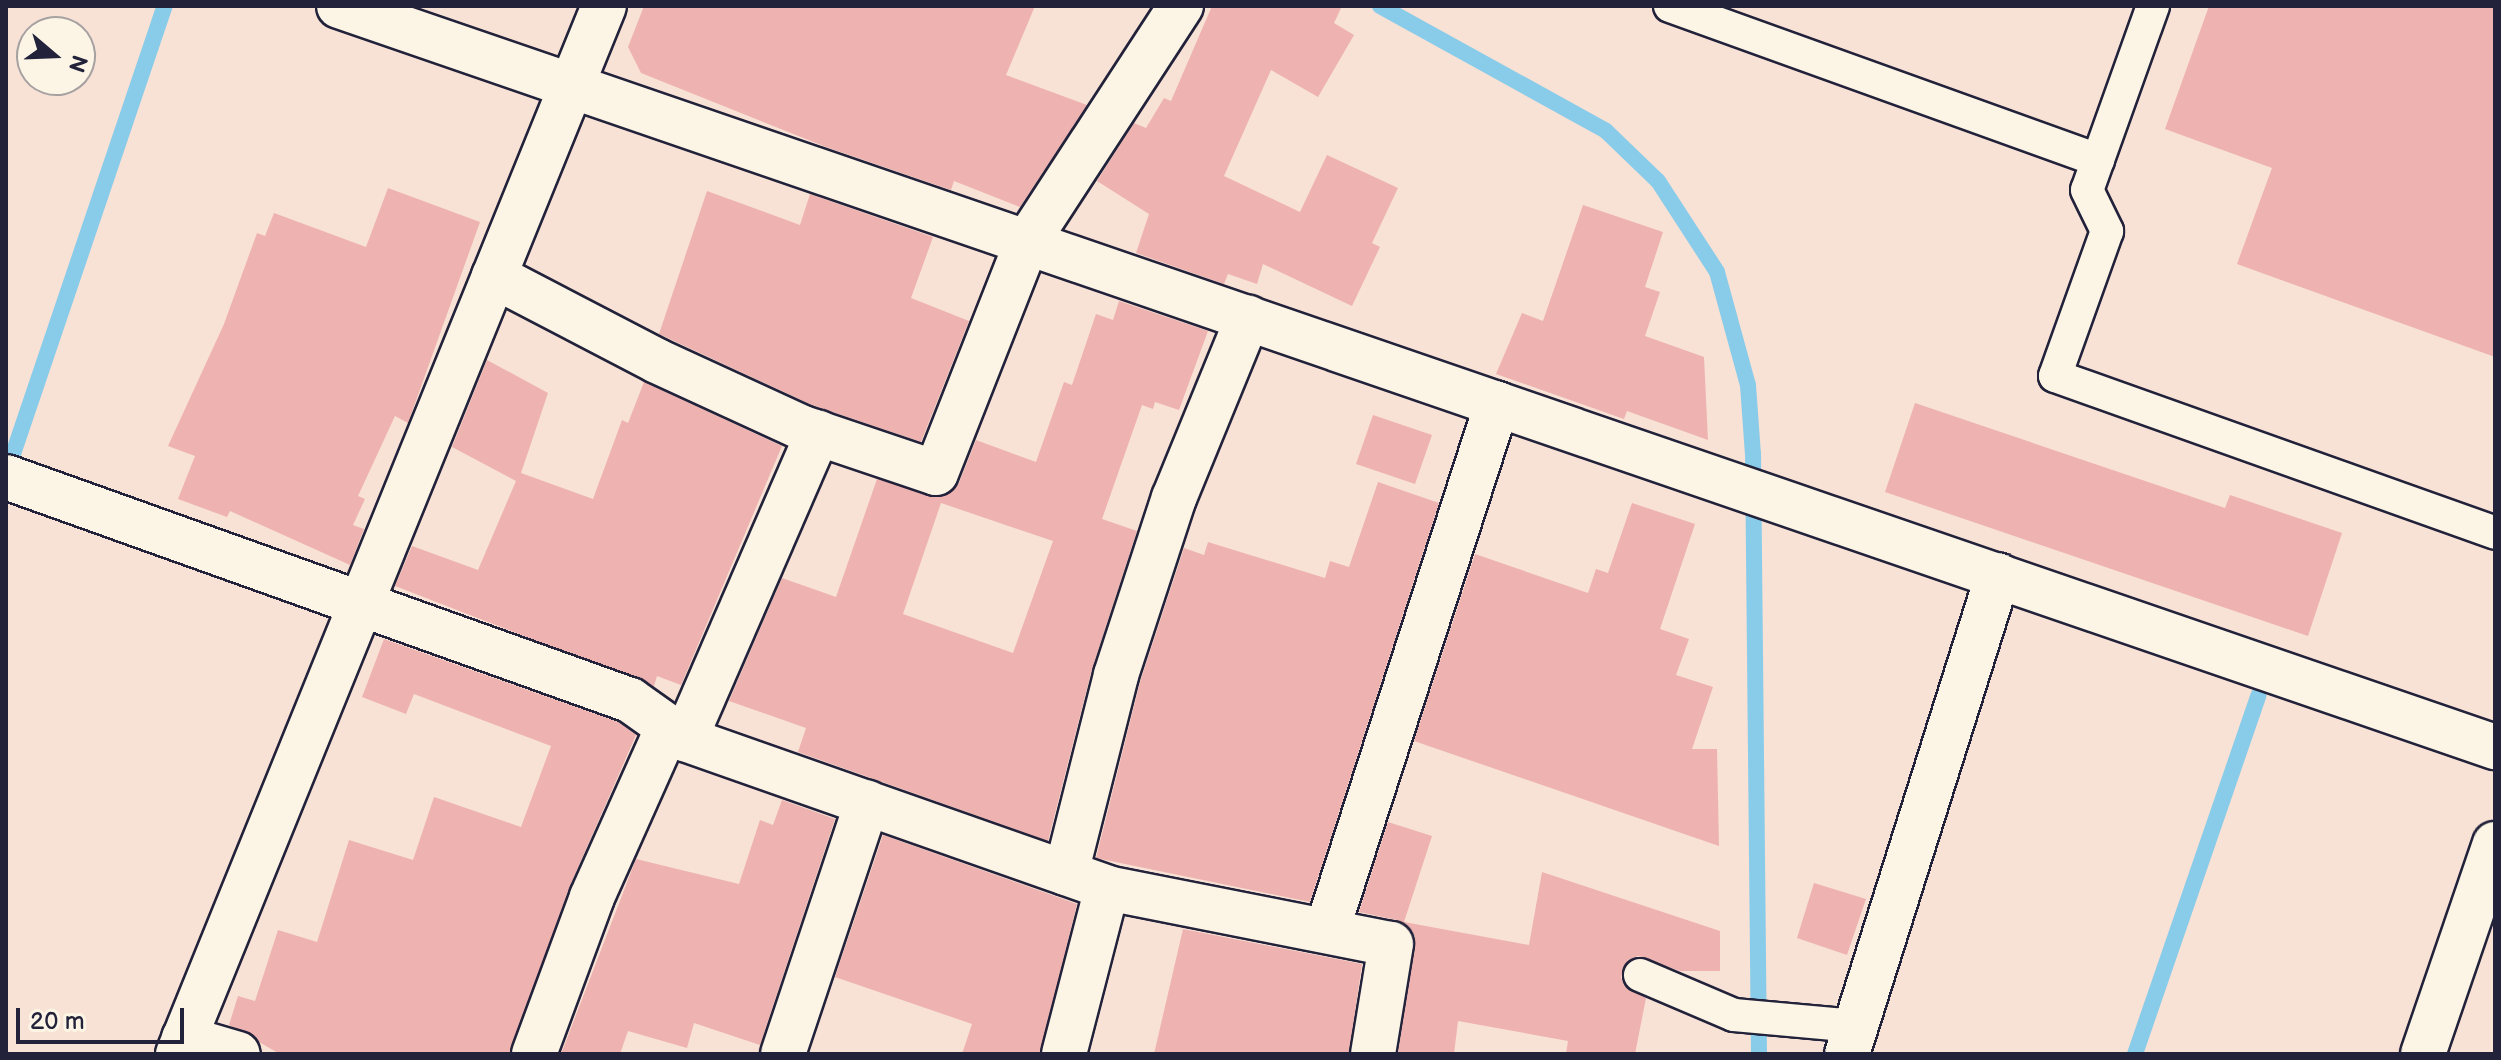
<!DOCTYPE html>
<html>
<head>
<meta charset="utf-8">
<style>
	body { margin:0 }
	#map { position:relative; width:2501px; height:1060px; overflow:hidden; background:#f8e1d5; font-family:"Balsamiq Sans",sans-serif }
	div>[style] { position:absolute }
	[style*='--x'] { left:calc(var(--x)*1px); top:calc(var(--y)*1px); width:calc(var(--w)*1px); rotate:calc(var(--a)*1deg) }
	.stream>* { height:16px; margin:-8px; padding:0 8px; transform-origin:8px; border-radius:8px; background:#89ccea }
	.building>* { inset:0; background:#eeb3b0 }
	.roads { filter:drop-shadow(2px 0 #22223b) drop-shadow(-2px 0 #22223b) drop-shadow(0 2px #22223b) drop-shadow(0 -2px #22223b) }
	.lane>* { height:32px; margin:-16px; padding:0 16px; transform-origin:16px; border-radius:16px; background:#fcf5e5 }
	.street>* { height:44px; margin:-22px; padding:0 22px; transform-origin:22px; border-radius:22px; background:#fcf5e5 }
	span { translate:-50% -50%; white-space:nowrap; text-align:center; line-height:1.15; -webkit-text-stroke:8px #fcf5e5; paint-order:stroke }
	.frame { position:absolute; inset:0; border:8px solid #22223b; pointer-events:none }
	.north { position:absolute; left:16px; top:16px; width:80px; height:80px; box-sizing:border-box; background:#fcf5e5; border:2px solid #a5a1a1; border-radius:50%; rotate:109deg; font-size:22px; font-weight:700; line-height:32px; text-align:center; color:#22223b }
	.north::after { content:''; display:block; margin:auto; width:28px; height:36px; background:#22223b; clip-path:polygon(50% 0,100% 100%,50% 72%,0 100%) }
	.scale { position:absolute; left:16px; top:1008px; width:168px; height:36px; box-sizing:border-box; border:4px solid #22223b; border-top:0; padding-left:10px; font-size:24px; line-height:28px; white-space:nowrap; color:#22223b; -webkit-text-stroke:6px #fcf5e5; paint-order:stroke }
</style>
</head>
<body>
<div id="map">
	<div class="stream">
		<div style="--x:1380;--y:6;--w:258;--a:28.9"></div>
		<div style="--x:1606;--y:131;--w:72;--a:43.9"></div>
		<div style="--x:1658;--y:181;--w:108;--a:57"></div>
		<div style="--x:1717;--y:272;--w:117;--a:74.7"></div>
		<div style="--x:1748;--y:385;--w:69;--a:85.9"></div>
		<div style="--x:1753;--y:454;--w:600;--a:89.43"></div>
		<div style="--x:12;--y:457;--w:476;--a:-71.3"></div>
		<div style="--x:2135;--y:1054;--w:379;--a:-71"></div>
	</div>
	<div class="building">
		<div style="clip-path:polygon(644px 6px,1035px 6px,1006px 75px,1087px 105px,1020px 207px,954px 181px,951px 190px,826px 147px,641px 73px,628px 47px)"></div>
		<div style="clip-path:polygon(1212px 6px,1342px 6px,1334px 23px,1354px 35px,1318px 97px,1271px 70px,1224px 176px,1300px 212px,1327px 155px,1398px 188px,1372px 243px,1380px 247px,1352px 306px,1263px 264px,1257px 284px,1228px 274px,1224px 284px,1136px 253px,1149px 214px,1097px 181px,1134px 123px,1146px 128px,1164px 98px,1171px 101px)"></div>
		<div style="clip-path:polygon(2209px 6px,2495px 6px,2495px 357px,2237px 264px,2272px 168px,2165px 129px)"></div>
		<div style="clip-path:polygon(388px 188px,480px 222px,408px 423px,395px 416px,358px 496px,365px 499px,353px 525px,364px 529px,350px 565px,230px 511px,227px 517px,178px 499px,195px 456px,168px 446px,224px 324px,257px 233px,265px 236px,274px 213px,366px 247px)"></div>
		<div style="clip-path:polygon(707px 191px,800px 225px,810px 194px,933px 237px,911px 298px,969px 321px,921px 442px,812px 405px,659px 334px)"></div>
		<div style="clip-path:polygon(1583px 205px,1663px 232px,1645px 287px,1660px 292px,1645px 336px,1704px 357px,1708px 440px,1627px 411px,1624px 419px,1496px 374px,1522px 313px,1543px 321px)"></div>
		<div style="clip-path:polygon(evenodd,1119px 301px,1208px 331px,1179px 410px,1155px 402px,1153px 409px,1142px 405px,1102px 519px,1137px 531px,1092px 669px,1048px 841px,798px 752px,806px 728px,729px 701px,782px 578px,836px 597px,877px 479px,941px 497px,959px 483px,976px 440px,1036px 462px,1064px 382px,1072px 385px,1096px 314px,1113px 320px,1119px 301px,941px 503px,1053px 541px,1013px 653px,903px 614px,941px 503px)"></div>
		<div style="clip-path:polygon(487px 360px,548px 393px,521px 473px,593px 499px,622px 420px,628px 423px,644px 382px,782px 446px,681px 685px,657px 676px,654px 686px,395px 586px,412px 546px,478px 570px,516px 481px,452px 447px)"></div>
		<div style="clip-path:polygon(1915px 403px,2225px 508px,2230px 495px,2342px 533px,2308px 636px,1885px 492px)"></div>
		<div style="clip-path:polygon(1373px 415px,1432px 435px,1415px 484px,1356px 464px)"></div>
		<div style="clip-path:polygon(1378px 482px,1439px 503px,1310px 902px,1096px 858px,1140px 682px,1184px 548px,1204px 555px,1208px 542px,1325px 578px,1330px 561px,1349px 567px)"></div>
		<div style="clip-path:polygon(1632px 503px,1695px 524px,1660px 629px,1689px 639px,1676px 675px,1713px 687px,1692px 749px,1717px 749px,1719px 846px,1414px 741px,1475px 554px,1588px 593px,1596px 569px,1608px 573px)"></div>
		<div style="clip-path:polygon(384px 639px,618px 722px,636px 735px,569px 888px,510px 1054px,280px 1054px,229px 1025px,238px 996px,255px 1001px,278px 930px,317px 942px,349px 840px,413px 860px,434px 797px,521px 827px,551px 746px,414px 694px,406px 714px,362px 697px)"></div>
		<div style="clip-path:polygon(782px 800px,835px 819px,760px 1045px,694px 1023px,687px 1048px,628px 1031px,620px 1054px,561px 1054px,636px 859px,739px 884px,760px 820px,773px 825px)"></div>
		<div style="clip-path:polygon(1388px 822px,1432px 836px,1404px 922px,1529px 945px,1542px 872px,1720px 931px,1720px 971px,1680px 971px,1638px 956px,1628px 960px,1621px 977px,1624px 986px,1646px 998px,1635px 1054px,1566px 1054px,1568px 1041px,1458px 1021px,1454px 1054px,1398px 1054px,1415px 936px,1397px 920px,1359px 912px)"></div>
		<div style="clip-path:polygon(883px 835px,1077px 904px,1040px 1054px,962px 1054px,972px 1024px,835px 977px)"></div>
		<div style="clip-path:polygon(1814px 883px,1866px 899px,1847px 955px,1797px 938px)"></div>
		<div style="clip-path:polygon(1183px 929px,1362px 964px,1349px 1054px,1154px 1054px)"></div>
	</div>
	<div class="roads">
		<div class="lane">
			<div style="--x:1670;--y:6;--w:455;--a:19.8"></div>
			<div style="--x:2153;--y:6;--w:195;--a:109.7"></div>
			<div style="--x:2087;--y:190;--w:46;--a:64"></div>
			<div style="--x:2107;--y:231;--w:154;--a:109.7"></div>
			<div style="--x:2055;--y:376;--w:467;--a:19.6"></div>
			<div style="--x:1640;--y:975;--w:102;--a:23.1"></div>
			<div style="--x:1734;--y:1015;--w:122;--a:5.2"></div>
		</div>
		<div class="street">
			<div style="--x:339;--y:6;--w:2280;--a:18.97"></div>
			<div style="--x:494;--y:276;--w:184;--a:27.5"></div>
			<div style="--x:657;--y:361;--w:161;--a:24.7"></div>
			<div style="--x:803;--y:428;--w:140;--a:18.7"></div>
			<div style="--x:936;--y:473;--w:248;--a:-68.5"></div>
			<div style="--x:1027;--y:242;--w:282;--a:-56.9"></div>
			<div style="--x:6;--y:477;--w:663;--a:19.67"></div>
			<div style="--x:630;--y:700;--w:67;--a:35.3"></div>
			<div style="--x:685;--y:739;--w:448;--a:19.4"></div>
			<div style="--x:1107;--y:888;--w:289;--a:11.2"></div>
			<div style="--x:1391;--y:944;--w:111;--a:99.3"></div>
			<div style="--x:685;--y:739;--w:334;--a:-66.5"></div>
			<div style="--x:1066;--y:873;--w:204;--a:-75.8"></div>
			<div style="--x:1116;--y:675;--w:186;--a:-71.9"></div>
			<div style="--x:1174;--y:498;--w:195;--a:-67.7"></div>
			<div style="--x:1327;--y:930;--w:553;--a:-72.09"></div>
			<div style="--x:184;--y:1038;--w:56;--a:16.5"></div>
			<div style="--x:178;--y:1054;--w:1131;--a:-67.88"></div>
			<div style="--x:534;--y:1054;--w:167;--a:-69.7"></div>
			<div style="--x:592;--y:897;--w:186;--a:-65.9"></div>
			<div style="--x:783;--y:1054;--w:265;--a:-71.5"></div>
			<div style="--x:1064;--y:1054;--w:171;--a:-75.5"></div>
			<div style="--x:1847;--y:1054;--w:502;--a:-72.5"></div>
			<div style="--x:2423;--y:1054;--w:222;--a:-71.1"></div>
		</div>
	</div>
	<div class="frame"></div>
	<div class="north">N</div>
	<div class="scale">20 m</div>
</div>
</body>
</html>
